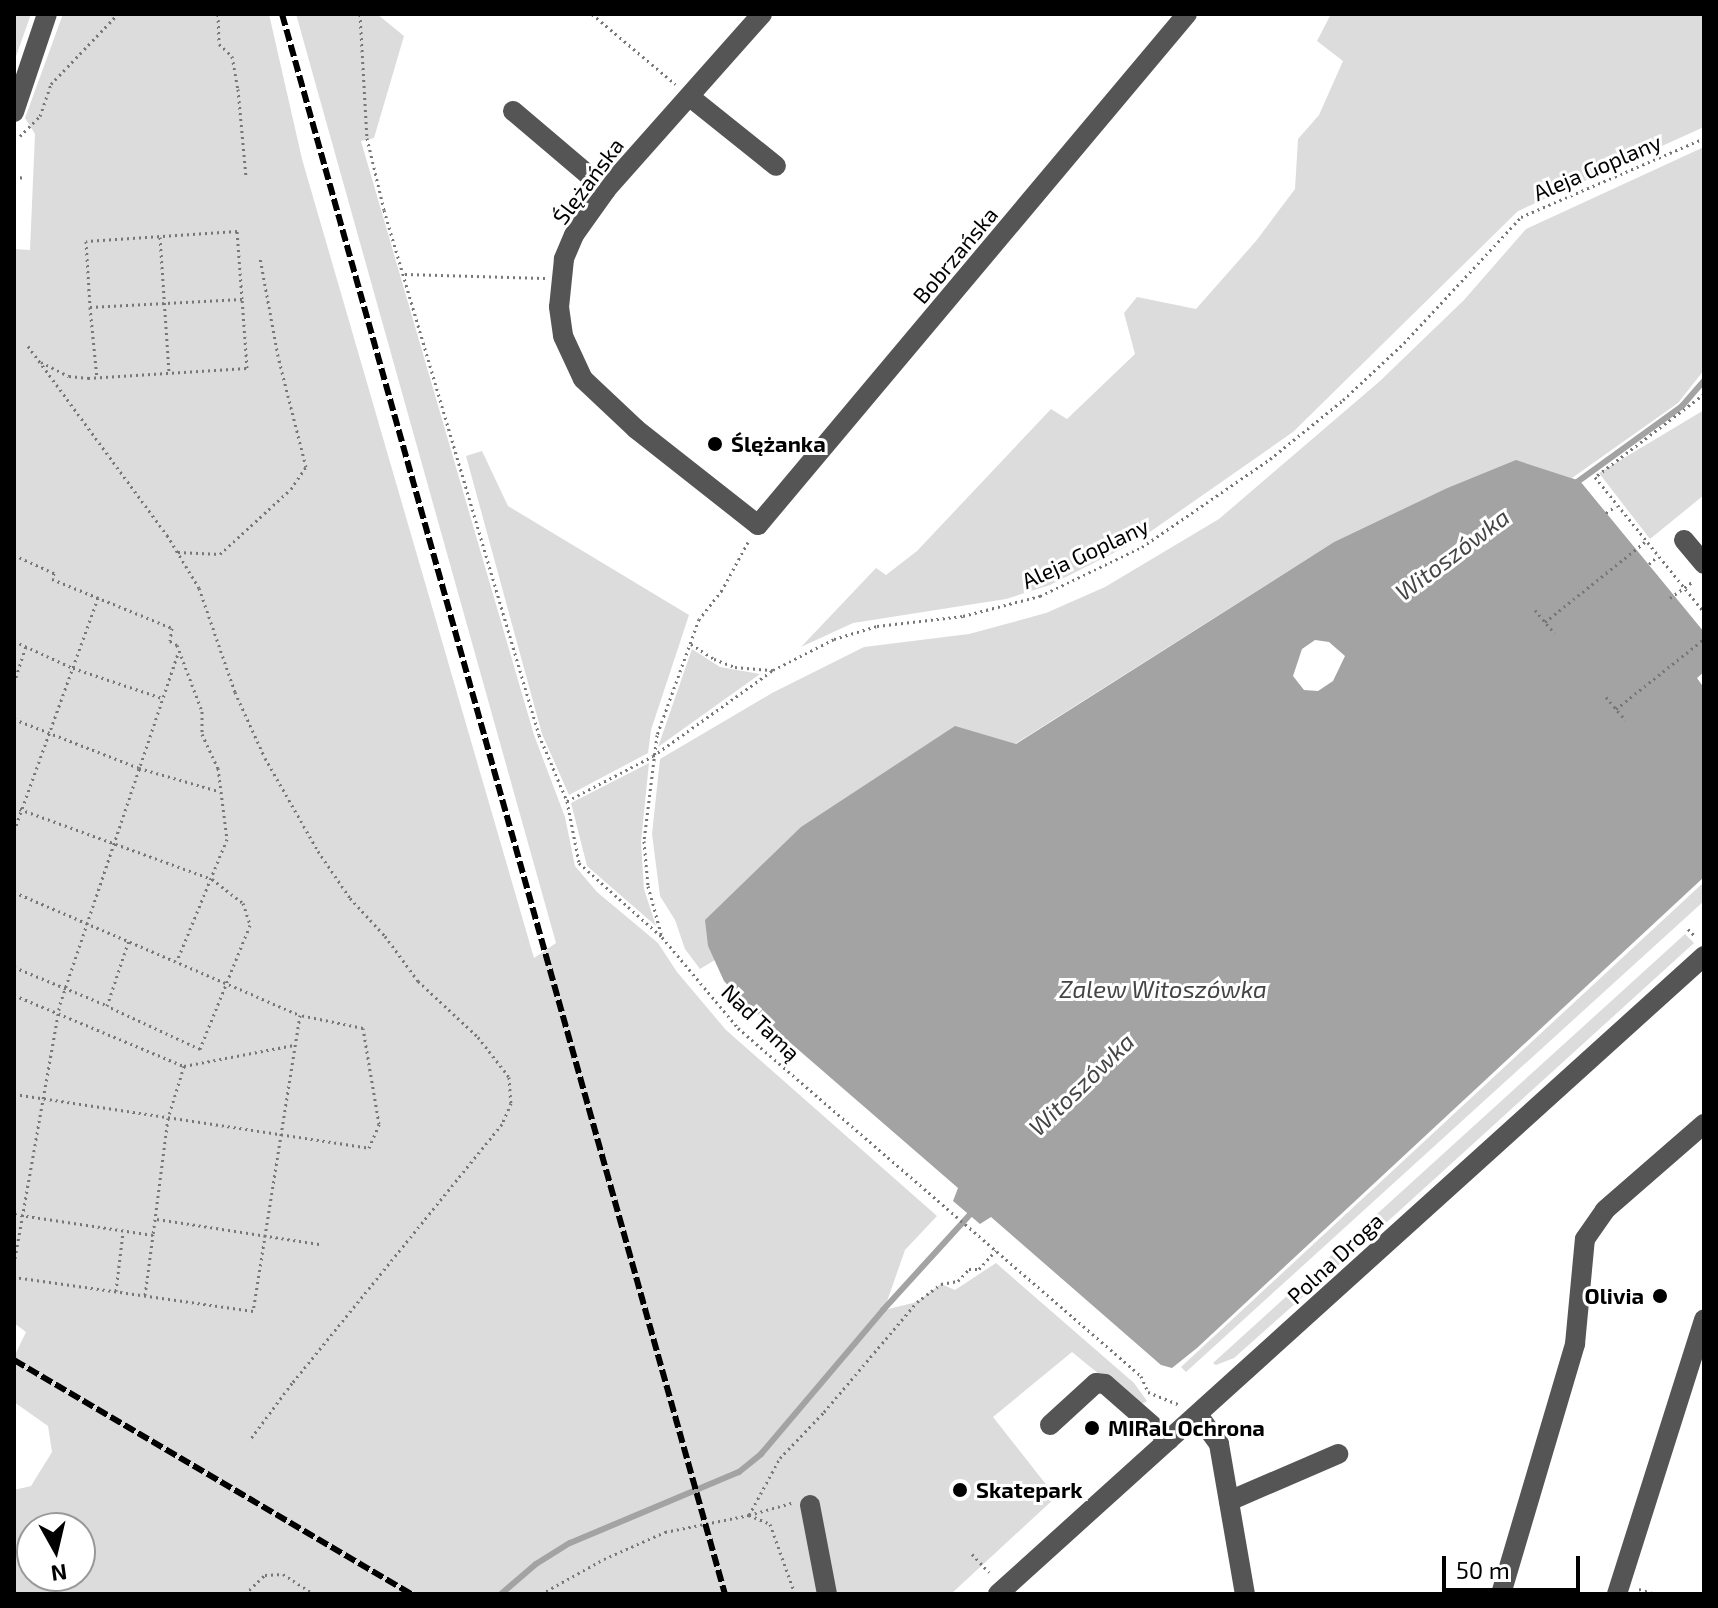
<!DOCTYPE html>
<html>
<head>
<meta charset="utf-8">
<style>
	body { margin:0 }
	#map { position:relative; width:1718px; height:1608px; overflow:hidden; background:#fff; font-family:"Exo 2",sans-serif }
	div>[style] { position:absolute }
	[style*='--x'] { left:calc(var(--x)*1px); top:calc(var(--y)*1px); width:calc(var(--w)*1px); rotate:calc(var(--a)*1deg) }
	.green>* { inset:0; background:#dcdcdc }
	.water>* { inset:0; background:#a3a3a3 }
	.stream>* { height:6px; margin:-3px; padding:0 3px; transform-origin:3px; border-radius:3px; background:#a3a3a3 }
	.path>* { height:3px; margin-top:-1.5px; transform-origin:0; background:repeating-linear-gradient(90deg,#777 0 2px,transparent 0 6px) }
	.minor>* { height:20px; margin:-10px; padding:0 10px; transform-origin:10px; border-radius:10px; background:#555 }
	.rail>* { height:6px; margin-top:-3px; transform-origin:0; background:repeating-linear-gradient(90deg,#000 0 12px,transparent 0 16px) }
	.dots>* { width:22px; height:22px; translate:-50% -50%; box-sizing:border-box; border:4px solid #fff; border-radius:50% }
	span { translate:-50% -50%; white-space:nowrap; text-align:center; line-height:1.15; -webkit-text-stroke:6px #fff; paint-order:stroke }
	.street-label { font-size:22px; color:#000 }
	.poi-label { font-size:22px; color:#000; font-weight:700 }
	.left { translate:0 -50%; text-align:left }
	.right { translate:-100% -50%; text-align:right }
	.water-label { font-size:24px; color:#444; font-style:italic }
	.frame { position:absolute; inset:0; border:16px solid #000; pointer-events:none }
	.north { position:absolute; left:16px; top:1512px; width:80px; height:80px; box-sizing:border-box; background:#fff; border:2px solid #999; border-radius:50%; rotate:172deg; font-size:22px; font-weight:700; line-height:32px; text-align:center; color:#000 }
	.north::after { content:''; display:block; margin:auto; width:28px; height:36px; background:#000; clip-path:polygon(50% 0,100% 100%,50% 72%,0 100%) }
	.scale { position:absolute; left:1442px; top:1556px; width:138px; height:36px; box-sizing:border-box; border:4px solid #000; border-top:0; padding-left:10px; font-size:24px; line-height:28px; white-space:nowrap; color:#000; -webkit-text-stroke:6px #fff; paint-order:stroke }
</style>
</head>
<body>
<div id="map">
	<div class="green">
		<div style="clip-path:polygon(14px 14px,31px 14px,14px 62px)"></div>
		<div style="clip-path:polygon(evenodd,63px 14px,269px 14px,302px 159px,534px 958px,556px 943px,296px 14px,377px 14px,404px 36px,374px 138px,361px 141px,534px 735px,565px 817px,575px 866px,597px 892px,658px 943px,677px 972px,726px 1030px,937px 1216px,905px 1250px,884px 1310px,917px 1302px,941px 1284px,955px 1290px,996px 1263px,1134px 1383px,1147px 1401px,1138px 1406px,1072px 1352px,993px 1417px,1056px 1497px,951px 1594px,14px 1594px,14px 1490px,31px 1486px,52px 1452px,48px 1426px,14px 1402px,14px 1357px,26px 1332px,14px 1323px,14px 249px,30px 250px,35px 134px,25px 118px,63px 14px,32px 1528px,80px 1528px,80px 1576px,32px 1576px,32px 1528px)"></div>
		<div style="clip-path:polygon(1331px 14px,1704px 14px,1704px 127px,1518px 211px,1293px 432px,1137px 541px,1050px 585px,1006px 599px,853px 623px,801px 647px,876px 568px,886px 575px,917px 551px,1051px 409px,1067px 419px,1135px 354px,1124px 313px,1137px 297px,1196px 309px,1256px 241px,1295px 189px,1298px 139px,1319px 115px,1343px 61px,1317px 41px)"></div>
		<div style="clip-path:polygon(1704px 147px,1704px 370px,1678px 403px,1572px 478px,1580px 481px,1445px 489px,1334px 542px,1015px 744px,708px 946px,715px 960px,700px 969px,685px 949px,675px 920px,660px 896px,652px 834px,660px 759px,772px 693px,864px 647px,969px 634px,1046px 613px,1105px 587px,1219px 519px,1380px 381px,1464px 300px,1526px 229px)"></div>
		<div style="clip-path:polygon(1704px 410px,1704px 495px,1650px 539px,1599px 473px)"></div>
		<div style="clip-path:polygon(482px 451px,508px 506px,689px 615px,651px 730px,648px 753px,569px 795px,542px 734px,466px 456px)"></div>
		<div style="clip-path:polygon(692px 649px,720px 667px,760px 674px,658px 747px)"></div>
		<div style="clip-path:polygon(649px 763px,641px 842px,644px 889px,656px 926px,587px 866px,571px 803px)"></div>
		<div style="clip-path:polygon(1704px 882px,1704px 901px,1186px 1372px,1181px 1367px)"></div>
		<div style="clip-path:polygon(1685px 934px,1694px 943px,1397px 1213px,1234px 1358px,1216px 1365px,1213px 1363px)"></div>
	</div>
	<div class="water">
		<div style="clip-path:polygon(evenodd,1516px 460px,1580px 481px,1704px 632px,1704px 672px,1697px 678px,1704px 688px,1704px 877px,1197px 1348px,1172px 1368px,1161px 1365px,991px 1217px,980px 1224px,953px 1201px,958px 1188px,742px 1001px,724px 981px,708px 946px,705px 920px,801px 827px,955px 726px,1016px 744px,1334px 542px,1445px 489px,1516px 460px,1315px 640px,1329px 642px,1345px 656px,1333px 681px,1318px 691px,1304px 690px,1293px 676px,1302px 649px,1315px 640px)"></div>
	</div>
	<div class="stream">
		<div style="--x:1573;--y:485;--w:135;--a:-35.9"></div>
		<div style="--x:1682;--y:406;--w:33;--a:-49"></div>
		<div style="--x:501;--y:1594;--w:46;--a:-40.6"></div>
		<div style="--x:536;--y:1564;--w:40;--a:-32"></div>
		<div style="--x:570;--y:1543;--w:183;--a:-22.8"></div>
		<div style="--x:739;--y:1472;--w:28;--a:-39"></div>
		<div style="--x:761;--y:1454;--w:189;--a:-49.7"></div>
		<div style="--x:883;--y:1310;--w:135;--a:-47.7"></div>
	</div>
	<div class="path">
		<div style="--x:218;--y:14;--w:30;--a:88"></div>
		<div style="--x:219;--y:44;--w:18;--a:43"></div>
		<div style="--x:232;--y:56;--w:34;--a:80"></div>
		<div style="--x:238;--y:89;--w:88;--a:84.8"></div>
		<div style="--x:360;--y:14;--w:124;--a:86.8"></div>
		<div style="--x:367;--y:138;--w:74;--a:76.7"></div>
		<div style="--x:384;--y:210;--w:547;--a:73.55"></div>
		<div style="--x:539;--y:735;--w:72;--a:67"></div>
		<div style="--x:567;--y:801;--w:63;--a:79"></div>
		<div style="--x:579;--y:863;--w:111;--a:41.7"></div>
		<div style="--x:592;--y:14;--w:109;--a:40.1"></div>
		<div style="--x:20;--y:136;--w:28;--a:-45"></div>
		<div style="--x:40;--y:116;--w:34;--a:-71"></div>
		<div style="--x:51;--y:84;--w:97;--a:-46.3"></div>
		<div style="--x:14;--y:176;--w:10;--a:11"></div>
		<div style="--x:160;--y:237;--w:135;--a:86.2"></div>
		<div style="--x:405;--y:274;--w:140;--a:1.6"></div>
		<div style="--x:90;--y:307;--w:71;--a:84.4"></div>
		<div style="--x:28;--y:346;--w:235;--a:53.7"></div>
		<div style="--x:167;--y:535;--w:62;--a:58.9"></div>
		<div style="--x:199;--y:588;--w:110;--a:70.9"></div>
		<div style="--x:235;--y:692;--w:72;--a:65.6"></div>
		<div style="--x:265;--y:758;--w:107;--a:60.3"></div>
		<div style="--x:318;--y:851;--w:57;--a:55.8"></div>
		<div style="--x:350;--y:898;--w:52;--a:47.4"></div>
		<div style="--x:385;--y:936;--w:56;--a:53.7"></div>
		<div style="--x:418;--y:981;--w:82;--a:43"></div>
		<div style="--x:478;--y:1037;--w:51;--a:52.2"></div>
		<div style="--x:509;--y:1077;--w:26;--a:86"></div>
		<div style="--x:511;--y:1103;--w:23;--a:113"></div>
		<div style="--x:502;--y:1124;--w:333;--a:129"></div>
		<div style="--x:292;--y:1383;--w:72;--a:126.6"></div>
		<div style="--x:41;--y:362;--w:31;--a:27"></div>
		<div style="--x:69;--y:376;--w:19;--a:6"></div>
		<div style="--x:88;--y:378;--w:159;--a:-3.6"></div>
		<div style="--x:247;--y:368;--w:69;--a:-94.1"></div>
		<div style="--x:242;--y:299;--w:68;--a:-94.2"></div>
		<div style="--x:237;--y:231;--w:151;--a:176.2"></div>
		<div style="--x:86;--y:241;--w:66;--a:86.5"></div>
		<div style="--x:90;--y:307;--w:152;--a:-3"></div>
		<div style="--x:1704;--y:394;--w:137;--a:142.7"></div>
		<div style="--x:1595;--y:477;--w:174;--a:51.1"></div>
		<div style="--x:14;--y:426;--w:4;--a:-34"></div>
		<div style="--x:1606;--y:513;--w:12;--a:-35"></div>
		<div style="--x:748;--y:542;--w:55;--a:118.4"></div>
		<div style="--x:722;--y:590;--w:37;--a:128"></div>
		<div style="--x:699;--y:619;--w:123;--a:109.9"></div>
		<div style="--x:657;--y:735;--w:107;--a:97"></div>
		<div style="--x:644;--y:841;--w:45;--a:84.9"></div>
		<div style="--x:648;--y:886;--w:53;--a:74.6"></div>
		<div style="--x:662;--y:937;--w:119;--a:50.1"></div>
		<div style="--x:738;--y:1028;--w:532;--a:40.81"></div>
		<div style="--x:1141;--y:1376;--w:17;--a:66"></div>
		<div style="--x:1148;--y:1392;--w:32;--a:22"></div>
		<div style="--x:178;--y:552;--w:42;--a:2.7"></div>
		<div style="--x:220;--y:554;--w:96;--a:-42.5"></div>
		<div style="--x:291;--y:489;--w:27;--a:-56"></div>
		<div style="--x:306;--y:467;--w:114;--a:-104.2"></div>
		<div style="--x:278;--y:356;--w:100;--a:-100.4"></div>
		<div style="--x:14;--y:555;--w:44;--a:24.2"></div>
		<div style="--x:54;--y:573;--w:6;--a:108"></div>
		<div style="--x:52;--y:579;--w:130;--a:22.2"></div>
		<div style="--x:172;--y:628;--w:13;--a:99"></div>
		<div style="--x:170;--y:641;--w:8;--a:30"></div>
		<div style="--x:177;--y:645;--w:71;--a:69.3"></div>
		<div style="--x:202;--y:711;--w:23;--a:90"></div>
		<div style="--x:202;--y:734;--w:38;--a:65"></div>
		<div style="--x:218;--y:768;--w:72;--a:82.8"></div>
		<div style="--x:227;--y:839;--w:132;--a:112.3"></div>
		<div style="--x:1649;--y:564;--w:12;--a:-42"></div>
		<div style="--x:1670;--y:598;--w:29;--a:-36"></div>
		<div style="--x:1535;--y:610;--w:30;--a:50"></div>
		<div style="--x:1545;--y:622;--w:128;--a:-38.7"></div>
		<div style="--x:14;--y:641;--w:65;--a:24.6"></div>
		<div style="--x:73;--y:668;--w:94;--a:18.6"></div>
		<div style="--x:691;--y:644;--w:27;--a:33"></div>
		<div style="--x:714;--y:659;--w:22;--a:21"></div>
		<div style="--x:735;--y:667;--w:38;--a:5"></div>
		<div style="--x:14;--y:683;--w:39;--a:-72"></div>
		<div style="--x:1606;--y:697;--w:30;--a:50"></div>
		<div style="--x:1616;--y:709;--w:112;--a:-38.5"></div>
		<div style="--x:14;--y:719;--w:134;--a:21.4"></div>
		<div style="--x:139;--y:768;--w:82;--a:16.2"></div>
		<div style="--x:567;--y:801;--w:97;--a:-27.6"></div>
		<div style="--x:653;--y:756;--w:148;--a:-35.6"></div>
		<div style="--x:773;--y:670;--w:68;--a:-26.9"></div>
		<div style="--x:834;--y:639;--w:45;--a:-16.8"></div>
		<div style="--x:877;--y:626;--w:87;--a:-6.6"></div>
		<div style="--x:963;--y:616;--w:80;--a:-14.6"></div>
		<div style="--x:1040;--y:596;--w:113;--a:-25.7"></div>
		<div style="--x:1142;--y:547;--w:155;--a:-34.5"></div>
		<div style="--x:1270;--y:459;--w:94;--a:-38.9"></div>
		<div style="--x:1343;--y:400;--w:83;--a:-43.1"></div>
		<div style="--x:1404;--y:343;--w:172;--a:-47.1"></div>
		<div style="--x:1521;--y:217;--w:199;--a:-23.3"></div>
		<div style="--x:14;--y:807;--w:211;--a:20"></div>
		<div style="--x:212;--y:879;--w:39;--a:38"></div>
		<div style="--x:243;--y:903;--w:23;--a:72"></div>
		<div style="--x:250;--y:925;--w:134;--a:112"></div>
		<div style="--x:200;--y:1049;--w:102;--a:-155.2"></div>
		<div style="--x:107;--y:1006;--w:70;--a:-71.6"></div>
		<div style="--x:14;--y:831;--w:248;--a:-70.2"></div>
		<div style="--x:14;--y:892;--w:311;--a:23.3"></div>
		<div style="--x:300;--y:1015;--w:300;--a:99"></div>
		<div style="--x:253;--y:1311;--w:241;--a:-171.9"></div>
		<div style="--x:1688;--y:929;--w:10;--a:45"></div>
		<div style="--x:14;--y:967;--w:100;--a:22.4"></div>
		<div style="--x:14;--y:995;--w:184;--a:22.7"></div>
		<div style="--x:184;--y:1066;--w:54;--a:107.1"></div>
		<div style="--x:168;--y:1118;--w:118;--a:97.3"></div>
		<div style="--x:153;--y:1235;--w:141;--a:-171.4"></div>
		<div style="--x:184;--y:1066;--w:112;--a:-10.8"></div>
		<div style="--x:14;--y:1094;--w:359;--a:8.6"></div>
		<div style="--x:369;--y:1148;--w:26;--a:-67"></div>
		<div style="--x:379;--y:1124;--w:97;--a:-99.5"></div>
		<div style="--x:363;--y:1028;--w:64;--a:-168.3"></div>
		<div style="--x:157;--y:1219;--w:164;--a:8.8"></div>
		<div style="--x:14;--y:1264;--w:264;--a:-80"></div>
		<div style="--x:60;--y:1004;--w:370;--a:-71.4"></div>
		<div style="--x:116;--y:1291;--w:59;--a:-83.2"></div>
		<div style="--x:145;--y:1295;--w:61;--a:-82.4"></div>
		<div style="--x:749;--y:1515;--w:23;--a:23"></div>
		<div style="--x:770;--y:1524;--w:74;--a:70.3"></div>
		<div style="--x:749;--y:1515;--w:44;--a:-15.9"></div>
		<div style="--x:972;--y:1554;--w:25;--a:47"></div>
		<div style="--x:1639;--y:1589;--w:17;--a:17"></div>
		<div style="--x:245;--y:1594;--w:28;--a:-44"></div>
		<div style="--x:265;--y:1575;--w:18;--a:-3"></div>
		<div style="--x:283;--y:1574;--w:37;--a:33"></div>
		<div style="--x:541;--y:1594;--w:72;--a:-29.1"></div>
		<div style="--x:604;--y:1559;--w:67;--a:-23.9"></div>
		<div style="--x:665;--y:1532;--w:86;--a:-11.4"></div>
		<div style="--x:749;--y:1515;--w:65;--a:-61.5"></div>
		<div style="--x:780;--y:1458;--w:64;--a:-46.3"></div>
		<div style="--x:824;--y:1412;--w:144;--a:-49.8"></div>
		<div style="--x:917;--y:1302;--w:30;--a:-37"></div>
		<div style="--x:941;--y:1284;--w:17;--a:-10"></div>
		<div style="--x:958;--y:1281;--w:16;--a:-47"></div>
		<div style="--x:969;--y:1269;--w:10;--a:0"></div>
		<div style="--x:979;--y:1269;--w:25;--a:-48"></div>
	</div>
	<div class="minor">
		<div style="--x:762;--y:14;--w:235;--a:131.6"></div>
		<div style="--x:606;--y:190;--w:55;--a:125.4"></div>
		<div style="--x:574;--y:235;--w:26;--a:113"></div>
		<div style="--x:564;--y:259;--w:48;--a:95.9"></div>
		<div style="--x:559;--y:307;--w:29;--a:82"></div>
		<div style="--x:563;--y:336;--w:47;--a:65.1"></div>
		<div style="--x:583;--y:379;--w:73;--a:43.3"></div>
		<div style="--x:636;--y:429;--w:155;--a:38.2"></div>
		<div style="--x:758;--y:525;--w:667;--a:-49.99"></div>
		<div style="--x:690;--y:97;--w:110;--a:38.7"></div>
		<div style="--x:513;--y:111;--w:122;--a:40.3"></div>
		<div style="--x:14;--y:112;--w:103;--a:-71.4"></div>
		<div style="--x:1684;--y:540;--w:31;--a:50"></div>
		<div style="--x:1198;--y:1415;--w:36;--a:54"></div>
		<div style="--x:1219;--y:1444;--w:152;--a:80.2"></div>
		<div style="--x:1050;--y:1425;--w:62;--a:-42.4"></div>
		<div style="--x:1096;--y:1383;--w:9;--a:6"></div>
		<div style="--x:1105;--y:1384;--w:85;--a:41.2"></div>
		<div style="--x:1229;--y:1501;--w:119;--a:-23.3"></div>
		<div style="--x:810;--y:1505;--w:91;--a:79.2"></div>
		<div style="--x:998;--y:1594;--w:952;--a:-42.1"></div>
		<div style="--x:1501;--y:1594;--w:261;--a:-73.5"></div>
		<div style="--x:1575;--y:1344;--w:105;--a:-84.6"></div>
		<div style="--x:1585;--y:1239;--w:35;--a:-55"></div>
		<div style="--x:1605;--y:1210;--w:131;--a:-41"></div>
		<div style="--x:1617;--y:1594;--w:288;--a:-72.4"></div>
	</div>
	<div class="rail">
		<div style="--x:282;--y:14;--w:1641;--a:74.34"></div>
		<div style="--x:14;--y:1360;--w:462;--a:30.5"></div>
	</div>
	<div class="dots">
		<div style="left:715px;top:444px;background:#000"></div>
		<div style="left:1660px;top:1296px;background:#000"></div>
		<div style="left:1092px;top:1428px;background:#000"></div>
		<div style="left:960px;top:1490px;background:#000"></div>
	</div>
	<div class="street-label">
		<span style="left:1597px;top:167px;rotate:-23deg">Aleja Goplany</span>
		<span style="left:588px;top:181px;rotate:-53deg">Ślężańska</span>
		<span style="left:955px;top:255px;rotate:-50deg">Bobrzańska</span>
		<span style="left:1085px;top:553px;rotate:-25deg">Aleja Goplany</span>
		<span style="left:761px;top:1022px;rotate:44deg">Nad Tamą</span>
		<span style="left:1335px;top:1258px;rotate:-43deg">Polna Droga</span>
	</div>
	<div class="poi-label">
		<span class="left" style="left:731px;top:444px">Ślężanka</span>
		<span class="right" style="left:1644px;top:1296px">Olivia</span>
		<span class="left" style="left:1108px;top:1428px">MIRaL Ochrona</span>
		<span class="left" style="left:976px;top:1490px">Skatepark</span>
	</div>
	<div class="water-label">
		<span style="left:1452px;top:554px;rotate:-37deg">Witoszówka</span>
		<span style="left:1163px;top:989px">Zalew Witoszówka</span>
		<span style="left:1081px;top:1084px;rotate:-44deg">Witoszówka</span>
	</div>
	<div class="frame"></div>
	<div class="north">N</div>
	<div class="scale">50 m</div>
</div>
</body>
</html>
